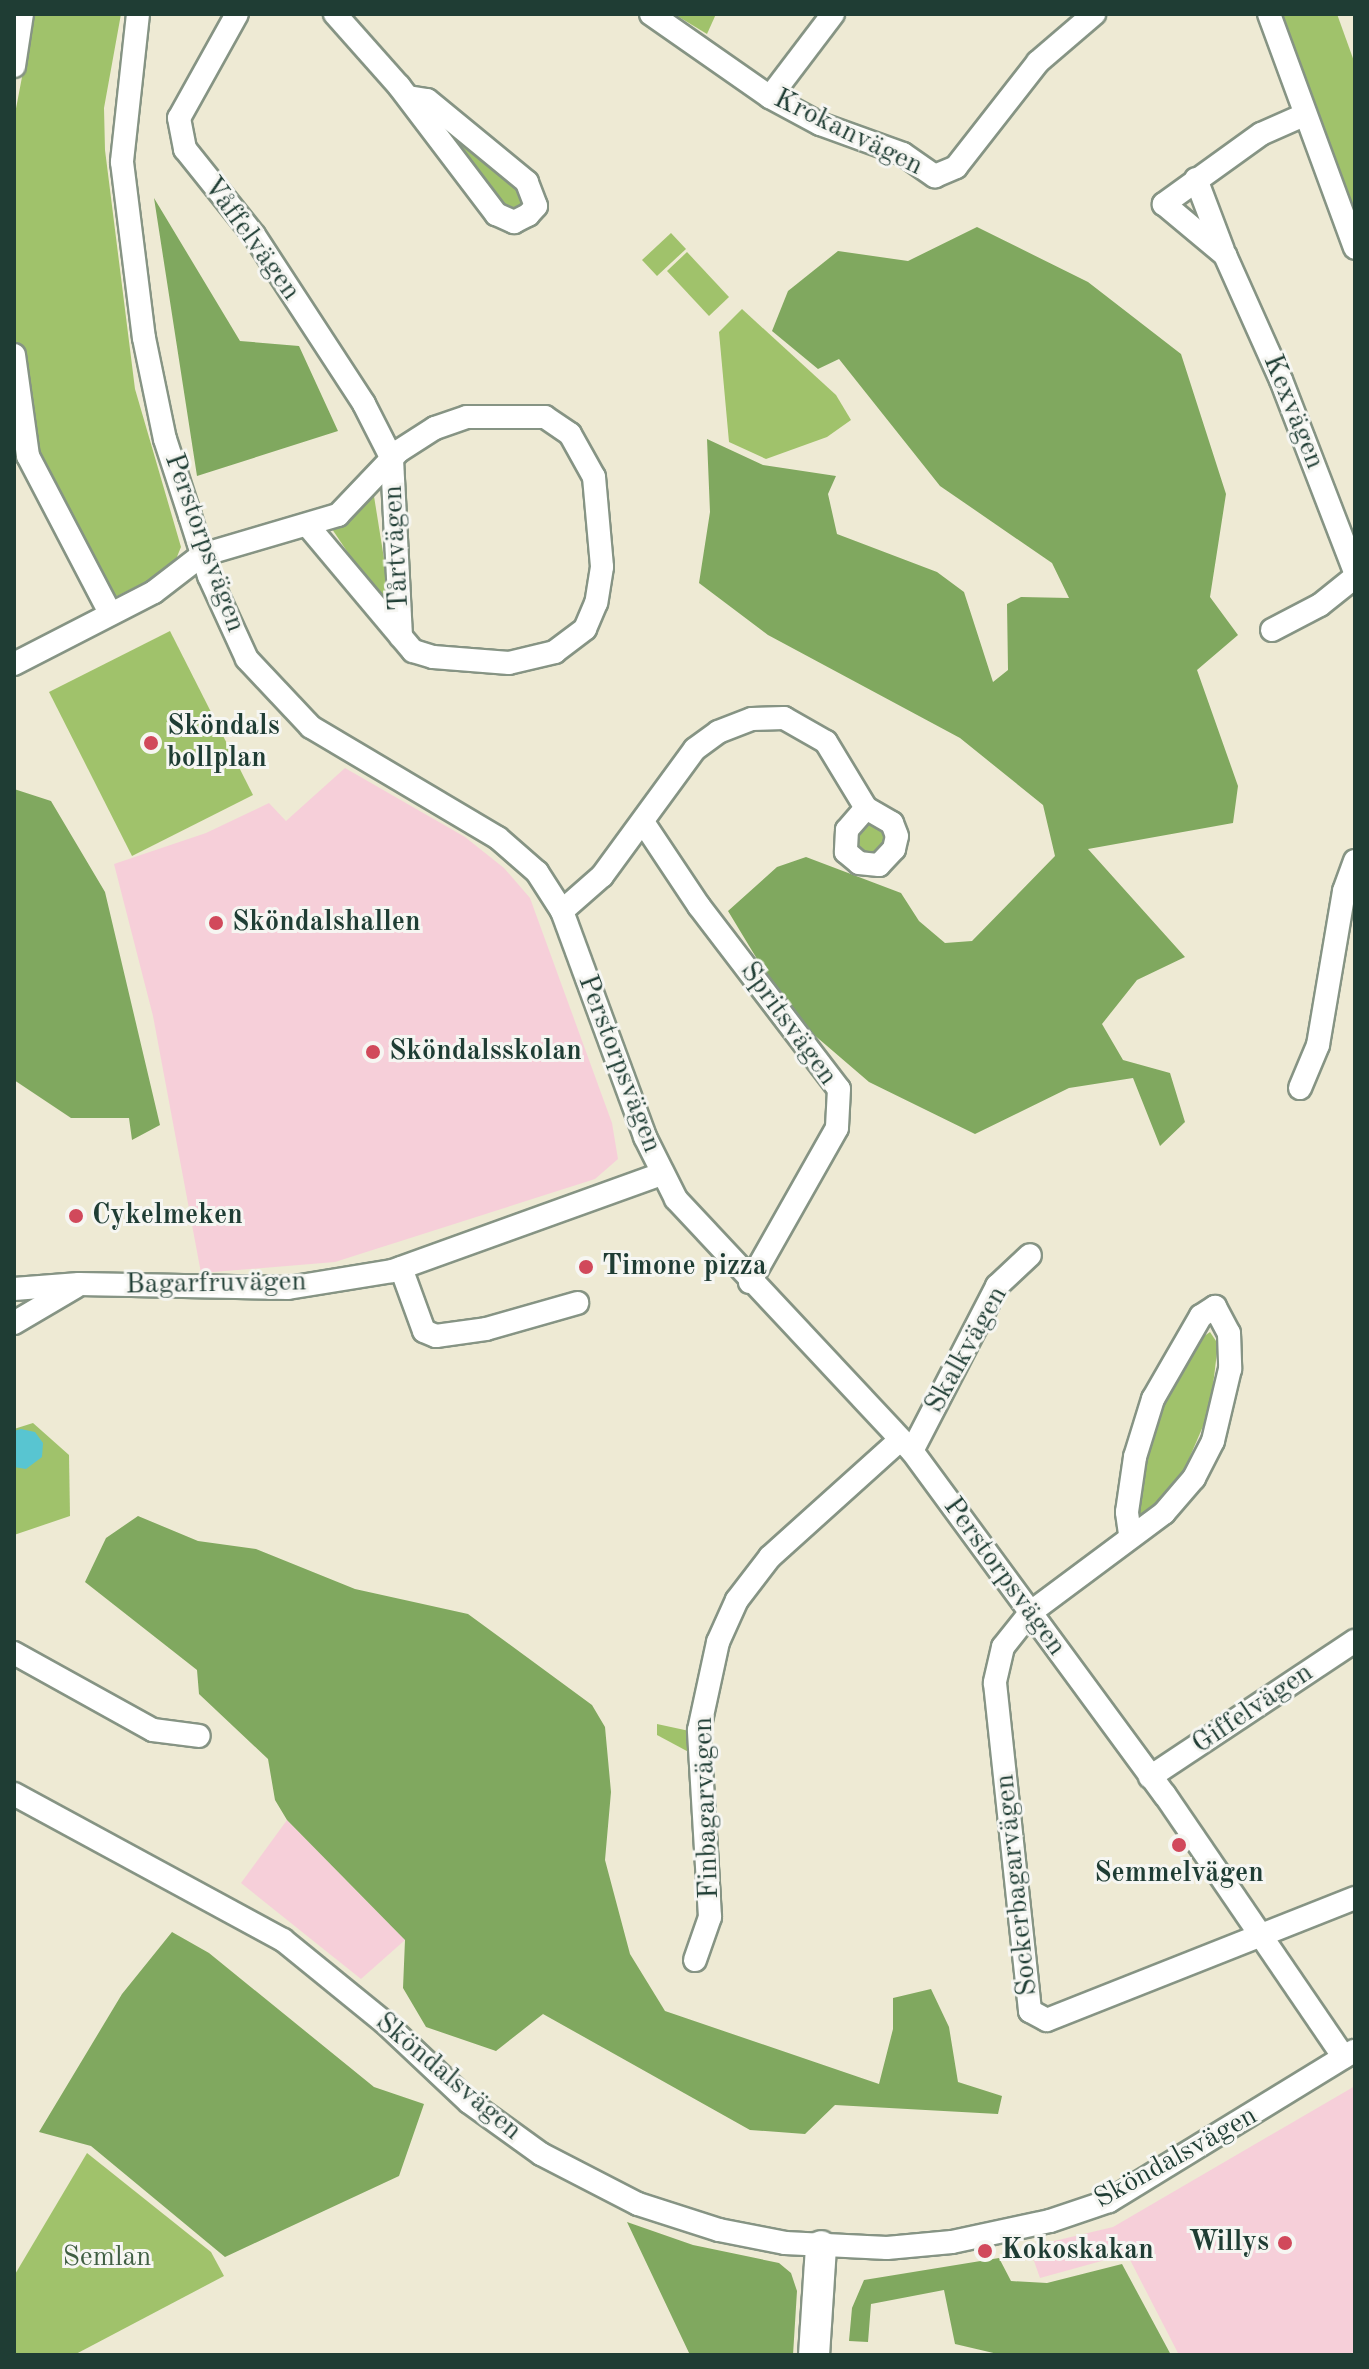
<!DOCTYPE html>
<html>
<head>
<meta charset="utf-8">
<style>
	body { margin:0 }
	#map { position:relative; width:1369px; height:2369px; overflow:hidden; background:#eeead4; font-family:"Old Standard TT",serif }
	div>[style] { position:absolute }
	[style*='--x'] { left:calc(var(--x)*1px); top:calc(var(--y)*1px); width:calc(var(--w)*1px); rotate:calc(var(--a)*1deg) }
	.built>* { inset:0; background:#f6cfd9 }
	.green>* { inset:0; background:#a0c26b }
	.round { border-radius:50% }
	.forest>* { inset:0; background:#80a85f }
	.water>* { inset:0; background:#58c5d1 }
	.roads { filter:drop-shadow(2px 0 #869484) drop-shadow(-2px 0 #869484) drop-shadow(0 2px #869484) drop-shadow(0 -2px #869484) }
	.street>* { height:22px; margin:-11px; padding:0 11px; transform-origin:11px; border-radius:11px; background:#fff }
	.secondary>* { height:30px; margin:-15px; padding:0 15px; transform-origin:15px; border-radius:15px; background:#fff }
	.dots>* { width:22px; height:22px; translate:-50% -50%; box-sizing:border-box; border:4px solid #f6f6f2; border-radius:50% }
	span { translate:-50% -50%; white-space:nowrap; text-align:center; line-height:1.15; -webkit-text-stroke:6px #f6f6f2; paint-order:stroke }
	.street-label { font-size:28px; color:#1f3d34 }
	.poi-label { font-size:28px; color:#1f3d34; font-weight:700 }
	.left { translate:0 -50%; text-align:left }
	.right { translate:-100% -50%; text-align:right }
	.park-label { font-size:28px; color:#3f5e42 }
	.frame { position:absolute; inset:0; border:16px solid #1f3d34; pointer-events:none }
</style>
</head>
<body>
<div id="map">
	<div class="built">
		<div style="clip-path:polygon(345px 768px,465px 837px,504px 868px,530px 898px,612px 1123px,618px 1159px,595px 1179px,335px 1262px,201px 1273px,153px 1016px,114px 864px,206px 833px,269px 803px,286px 821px)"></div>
		<div style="clip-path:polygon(287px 1820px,405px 1940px,361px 1979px,241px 1883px)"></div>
		<div style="clip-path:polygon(1355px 2086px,1355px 2355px,1179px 2355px,1127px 2254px,1040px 2278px,1029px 2247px,1113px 2227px)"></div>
	</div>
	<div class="green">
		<div style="clip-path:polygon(34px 14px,121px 14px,104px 108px,105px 150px,135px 389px,181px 547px,172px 569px,107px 601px,27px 444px,14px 339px,14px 119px)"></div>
		<div style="clip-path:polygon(674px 14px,716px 14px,707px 34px)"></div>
		<div style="clip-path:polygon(1283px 14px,1337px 14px,1355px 64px,1355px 218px,1304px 87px)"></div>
		<div style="clip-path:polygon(433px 115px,523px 191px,525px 202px,518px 211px,506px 210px)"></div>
		<div style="clip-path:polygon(671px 233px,686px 249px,657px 276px,642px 260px)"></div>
		<div style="clip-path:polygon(687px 252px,729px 297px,709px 316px,667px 271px)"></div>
		<div style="clip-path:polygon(742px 309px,836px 395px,851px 420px,827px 437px,766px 459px,729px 442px,719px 332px)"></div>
		<div style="clip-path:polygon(373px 490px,390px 596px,386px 601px,379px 599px,330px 526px)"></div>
		<div style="clip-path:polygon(170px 631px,253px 795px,132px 856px,49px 692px)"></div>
		<div class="round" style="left:855px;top:823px;width:32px;height:32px"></div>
		<div style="clip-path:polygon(1210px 1332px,1218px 1344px,1210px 1410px,1176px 1489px,1145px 1517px,1136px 1511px,1137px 1499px,1154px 1420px,1197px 1341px)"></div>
		<div style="clip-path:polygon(33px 1423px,69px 1455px,70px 1516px,14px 1535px,14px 1429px)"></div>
		<div style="clip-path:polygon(657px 1724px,694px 1732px,698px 1757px,657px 1735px)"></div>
		<div style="clip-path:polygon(87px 2153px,211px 2252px,224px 2276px,74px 2355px,14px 2355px,14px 2276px)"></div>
	</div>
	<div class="forest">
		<div style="clip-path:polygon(154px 198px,240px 341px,299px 346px,338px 431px,197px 476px)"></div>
		<div style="clip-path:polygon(977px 227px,1088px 282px,1181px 354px,1226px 494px,1210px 597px,1238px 635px,1197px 670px,1238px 786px,1233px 823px,1088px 849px,1185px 957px,1137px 980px,1102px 1024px,1123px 1060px,1170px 1073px,1185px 1122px,1160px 1146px,1133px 1078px,1069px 1088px,975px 1134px,869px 1082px,791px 1015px,728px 911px,777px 867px,806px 857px,901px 893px,919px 921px,945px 943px,972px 941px,1055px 856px,1043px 805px,960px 738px,768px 635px,699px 583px,710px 512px,707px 439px,763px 465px,836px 476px,828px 494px,837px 534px,937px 572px,964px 592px,993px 682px,1008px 670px,1007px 604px,1021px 597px,1069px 598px,1052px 563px,940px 486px,839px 359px,818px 369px,772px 331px,788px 291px,838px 251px,908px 261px)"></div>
		<div style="clip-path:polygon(14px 789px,51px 801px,105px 892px,160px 1125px,132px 1140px,129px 1118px,71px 1118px,14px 1080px)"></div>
		<div style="clip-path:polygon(138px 1516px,198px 1541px,256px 1549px,355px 1589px,468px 1614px,592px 1705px,605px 1727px,611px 1792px,605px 1860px,630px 1954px,665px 2011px,879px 2084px,893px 2029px,893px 1998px,931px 1989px,949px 2027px,958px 2082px,1002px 2096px,998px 2114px,835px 2105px,805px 2134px,750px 2130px,543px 2014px,496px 2051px,426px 2027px,403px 1988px,405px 1940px,287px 1820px,275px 1800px,268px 1759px,199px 1694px,197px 1670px,85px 1582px,106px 1538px)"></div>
		<div style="clip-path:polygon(172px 1932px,209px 1953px,374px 2087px,424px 2104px,399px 2176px,225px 2257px,91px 2146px,39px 2132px,122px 1994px)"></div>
		<div style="clip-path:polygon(627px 2222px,693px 2245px,779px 2263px,791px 2273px,797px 2291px,793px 2355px,690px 2355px)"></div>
		<div style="clip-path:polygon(999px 2258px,1011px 2281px,1047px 2283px,1122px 2264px,1171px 2355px,1002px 2355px,955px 2344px,944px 2290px,871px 2304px,868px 2342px,849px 2341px,852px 2308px,864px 2280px)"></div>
	</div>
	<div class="water">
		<div style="clip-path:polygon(21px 1429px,35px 1432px,43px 1443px,42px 1457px,26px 1469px,14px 1467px,14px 1431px)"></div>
	</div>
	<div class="roads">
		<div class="street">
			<div style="--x:138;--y:14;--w:149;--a:96.2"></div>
			<div style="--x:122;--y:162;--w:177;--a:82.9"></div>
			<div style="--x:144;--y:338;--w:103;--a:78.3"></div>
			<div style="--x:165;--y:439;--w:81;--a:72"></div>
			<div style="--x:190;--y:516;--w:63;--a:72.4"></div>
			<div style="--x:209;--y:576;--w:91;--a:65.4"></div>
			<div style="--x:247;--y:659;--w:93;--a:46.7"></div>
			<div style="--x:311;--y:727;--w:217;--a:30.7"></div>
			<div style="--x:498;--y:838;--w:52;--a:41.1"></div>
			<div style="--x:537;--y:872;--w:46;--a:57.3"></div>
			<div style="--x:562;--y:911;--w:241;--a:69.8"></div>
			<div style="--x:645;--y:1137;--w:69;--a:63.4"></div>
			<div style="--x:676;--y:1199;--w:345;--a:46.9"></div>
			<div style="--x:912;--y:1451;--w:427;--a:53.7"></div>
			<div style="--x:1165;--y:1795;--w:317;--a:55.7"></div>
			<div style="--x:237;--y:14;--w:119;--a:119.1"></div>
			<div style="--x:179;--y:118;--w:32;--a:79"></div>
			<div style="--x:185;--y:149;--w:110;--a:51.3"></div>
			<div style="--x:254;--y:235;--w:202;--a:56.9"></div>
			<div style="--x:364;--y:404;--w:62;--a:63"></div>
			<div style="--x:392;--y:459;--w:178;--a:87.1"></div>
			<div style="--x:335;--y:14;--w:96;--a:48.4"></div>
			<div style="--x:399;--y:86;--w:161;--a:52.8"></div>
			<div style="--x:496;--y:214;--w:20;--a:24"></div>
			<div style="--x:514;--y:222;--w:16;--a:-27"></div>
			<div style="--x:528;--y:215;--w:12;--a:-48"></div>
			<div style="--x:536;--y:206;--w:26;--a:-111"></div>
			<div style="--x:527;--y:182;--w:129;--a:-140.6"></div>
			<div style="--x:427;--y:100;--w:19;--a:-171"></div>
			<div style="--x:651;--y:14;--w:145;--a:34.9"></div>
			<div style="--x:770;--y:97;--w:57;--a:28.4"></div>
			<div style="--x:820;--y:124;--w:88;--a:19.9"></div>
			<div style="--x:903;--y:154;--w:39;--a:35"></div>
			<div style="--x:935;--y:176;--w:23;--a:-23"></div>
			<div style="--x:956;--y:167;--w:133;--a:-52"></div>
			<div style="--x:1038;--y:62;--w:74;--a:-40.6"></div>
			<div style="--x:1269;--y:14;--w:249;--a:69.8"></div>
			<div style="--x:14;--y:66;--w:53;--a:-81.3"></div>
			<div style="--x:770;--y:97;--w:104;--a:-52.8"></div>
			<div style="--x:1304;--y:115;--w:47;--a:156.2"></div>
			<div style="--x:1261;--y:134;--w:120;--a:144.2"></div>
			<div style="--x:1164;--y:204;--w:80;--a:39.9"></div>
			<div style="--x:1225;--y:255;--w:137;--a:65.9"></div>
			<div style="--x:1281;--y:380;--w:206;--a:68.9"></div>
			<div style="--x:1196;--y:179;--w:76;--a:69.2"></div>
			<div style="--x:14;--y:355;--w:102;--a:82.1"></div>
			<div style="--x:28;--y:456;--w:177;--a:62.4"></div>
			<div style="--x:1272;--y:630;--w:54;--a:-27.5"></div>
			<div style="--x:1320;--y:605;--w:45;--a:-38.7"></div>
			<div style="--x:14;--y:664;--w:157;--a:-27.2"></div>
			<div style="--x:154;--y:592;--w:61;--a:-37.6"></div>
			<div style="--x:202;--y:555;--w:142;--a:-16.4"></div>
			<div style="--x:338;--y:515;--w:88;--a:-46.4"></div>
			<div style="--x:399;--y:451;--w:43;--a:-32.6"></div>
			<div style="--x:435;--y:428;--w:34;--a:-19"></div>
			<div style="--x:467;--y:417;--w:78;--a:0"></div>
			<div style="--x:545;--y:417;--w:30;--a:34"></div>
			<div style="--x:570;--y:434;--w:49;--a:60.8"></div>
			<div style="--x:594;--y:477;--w:90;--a:84.9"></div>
			<div style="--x:602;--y:567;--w:36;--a:99"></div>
			<div style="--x:596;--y:603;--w:28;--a:113"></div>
			<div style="--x:585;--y:629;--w:38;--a:143"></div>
			<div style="--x:555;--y:652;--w:47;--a:166.6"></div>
			<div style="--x:509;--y:663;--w:76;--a:-175.5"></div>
			<div style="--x:433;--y:657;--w:21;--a:-163"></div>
			<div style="--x:413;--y:651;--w:163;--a:-130"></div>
			<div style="--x:643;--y:822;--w:101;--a:56.3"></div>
			<div style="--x:699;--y:906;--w:230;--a:52.6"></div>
			<div style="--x:839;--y:1089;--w:39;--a:93"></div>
			<div style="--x:837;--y:1128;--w:177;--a:119.5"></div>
			<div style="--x:562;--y:911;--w:53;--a:-41.2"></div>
			<div style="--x:602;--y:876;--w:157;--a:-53.8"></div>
			<div style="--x:695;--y:749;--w:29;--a:-36"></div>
			<div style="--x:718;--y:732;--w:36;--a:-21"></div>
			<div style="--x:752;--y:719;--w:32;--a:-2"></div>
			<div style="--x:784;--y:718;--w:48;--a:29.7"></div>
			<div style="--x:826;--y:742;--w:77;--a:58.8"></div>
			<div style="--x:866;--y:808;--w:29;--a:131"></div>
			<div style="--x:847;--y:830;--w:22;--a:93"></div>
			<div style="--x:846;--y:852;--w:17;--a:40"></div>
			<div style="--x:859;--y:863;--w:20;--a:6"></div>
			<div style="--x:879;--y:865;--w:22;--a:-47"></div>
			<div style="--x:894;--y:849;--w:13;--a:-77"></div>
			<div style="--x:897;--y:836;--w:14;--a:-111"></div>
			<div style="--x:892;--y:823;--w:30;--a:-150"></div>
			<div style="--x:1300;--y:1088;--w:47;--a:-67.3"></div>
			<div style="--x:1318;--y:1045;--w:156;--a:-80.4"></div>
			<div style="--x:1344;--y:891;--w:32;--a:-70"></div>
			<div style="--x:401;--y:1268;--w:67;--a:69.9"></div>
			<div style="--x:424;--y:1331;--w:13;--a:23"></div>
			<div style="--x:436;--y:1336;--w:50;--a:-8"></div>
			<div style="--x:486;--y:1329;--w:95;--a:-15.9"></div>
			<div style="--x:14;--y:1289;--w:65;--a:-4.4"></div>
			<div style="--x:79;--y:1284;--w:209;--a:1.1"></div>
			<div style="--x:288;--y:1288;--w:105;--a:-9.3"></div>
			<div style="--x:392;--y:1271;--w:286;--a:-19.8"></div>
			<div style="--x:14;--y:1323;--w:71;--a:-30.5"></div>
			<div style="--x:912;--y:1451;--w:186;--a:-62.7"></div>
			<div style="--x:997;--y:1286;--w:45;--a:-43.2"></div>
			<div style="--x:1130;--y:1534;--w:22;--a:-98"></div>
			<div style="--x:1127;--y:1512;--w:56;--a:-81.7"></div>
			<div style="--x:1135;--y:1457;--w:61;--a:-72.8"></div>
			<div style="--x:1153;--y:1399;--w:96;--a:-60"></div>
			<div style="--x:1201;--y:1316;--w:17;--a:-33"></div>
			<div style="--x:1215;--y:1307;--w:30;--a:62"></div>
			<div style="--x:1229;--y:1333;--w:36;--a:88"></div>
			<div style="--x:1230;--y:1369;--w:74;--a:103.3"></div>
			<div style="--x:1213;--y:1441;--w:42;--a:117.2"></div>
			<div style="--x:1194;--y:1478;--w:46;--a:130.6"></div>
			<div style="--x:1164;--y:1513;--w:167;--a:143.3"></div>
			<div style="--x:1030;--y:1613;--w:43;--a:128.5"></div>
			<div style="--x:1003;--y:1647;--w:37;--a:103"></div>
			<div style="--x:995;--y:1683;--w:330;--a:83.9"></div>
			<div style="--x:1030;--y:2011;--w:19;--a:28"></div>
			<div style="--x:1047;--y:2020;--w:331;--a:-21.6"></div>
			<div style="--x:14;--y:1653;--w:159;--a:29"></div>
			<div style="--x:153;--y:1730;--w:46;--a:7.4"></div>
			<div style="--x:1150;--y:1777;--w:246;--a:-33.6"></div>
			<div style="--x:14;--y:1794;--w:306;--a:28.5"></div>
			<div style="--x:283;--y:1940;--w:130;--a:39.1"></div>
			<div style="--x:384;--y:2022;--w:117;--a:43.3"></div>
			<div style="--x:469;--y:2102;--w:89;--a:35.8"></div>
			<div style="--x:541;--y:2154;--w:109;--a:27.3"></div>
			<div style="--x:638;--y:2204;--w:85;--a:17.8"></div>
			<div style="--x:719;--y:2230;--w:67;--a:11.1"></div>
			<div style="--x:785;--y:2243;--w:102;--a:2.8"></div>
			<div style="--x:887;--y:2248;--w:65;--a:-5.3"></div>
			<div style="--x:952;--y:2242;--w:100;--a:-12.1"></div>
			<div style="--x:1050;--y:2221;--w:62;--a:-18.7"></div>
			<div style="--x:1109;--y:2201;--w:287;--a:-31.5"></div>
			<div style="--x:695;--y:1960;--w:46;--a:-70.8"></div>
			<div style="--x:710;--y:1917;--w:187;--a:-93.4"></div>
			<div style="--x:699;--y:1730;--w:90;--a:-77.8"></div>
			<div style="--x:718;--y:1642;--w:46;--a:-65.7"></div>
			<div style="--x:737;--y:1600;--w:54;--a:-52.5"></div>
			<div style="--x:770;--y:1557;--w:175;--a:-42"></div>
		</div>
		<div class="secondary">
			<div style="--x:814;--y:2355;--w:109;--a:-86.3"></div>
		</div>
	</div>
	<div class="dots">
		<div style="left:151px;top:743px;background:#d1495b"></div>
		<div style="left:216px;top:923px;background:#d1495b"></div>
		<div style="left:373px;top:1052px;background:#d1495b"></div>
		<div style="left:76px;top:1216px;background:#d1495b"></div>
		<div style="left:586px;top:1267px;background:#d1495b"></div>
		<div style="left:1179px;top:1845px;background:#d1495b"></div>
		<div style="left:1285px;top:2243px;background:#d1495b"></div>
		<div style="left:985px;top:2251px;background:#d1495b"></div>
	</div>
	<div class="street-label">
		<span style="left:848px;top:133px;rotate:26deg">Krokanvägen</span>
		<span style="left:251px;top:239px;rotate:54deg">Våffelvägen</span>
		<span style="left:1293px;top:412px;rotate:68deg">Kexvägen</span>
		<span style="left:204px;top:543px;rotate:70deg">Perstorpsvägen</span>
		<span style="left:397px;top:548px;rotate:-93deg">Tårtvägen</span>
		<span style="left:788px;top:1024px;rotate:54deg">Spritsvägen</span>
		<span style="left:619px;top:1064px;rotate:69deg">Perstorpsvägen</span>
		<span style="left:216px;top:1284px;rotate:-1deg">Bagarfruvägen</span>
		<span style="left:967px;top:1350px;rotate:-61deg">Skalkvägen</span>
		<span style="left:1004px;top:1577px;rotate:54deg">Perstorpsvägen</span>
		<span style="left:1253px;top:1709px;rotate:-34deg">Giffelvägen</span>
		<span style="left:707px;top:1808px;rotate:-92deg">Finbagarvägen</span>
		<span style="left:1017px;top:1885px;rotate:-96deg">Sockerbagarvägen</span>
		<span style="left:448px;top:2077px;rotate:40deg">Sköndalsvägen</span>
		<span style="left:1176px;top:2158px;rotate:-29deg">Sköndalsvägen</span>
	</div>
	<div class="poi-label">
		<span class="left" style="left:167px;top:743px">Sköndals<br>bollplan</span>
		<span class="left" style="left:232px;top:923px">Sköndalshallen</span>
		<span class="left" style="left:389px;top:1052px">Sköndalsskolan</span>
		<span class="left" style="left:92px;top:1216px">Cykelmeken</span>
		<span class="left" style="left:602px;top:1267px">Timone pizza</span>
		<span style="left:1179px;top:1874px">Semmelvägen</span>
		<span class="right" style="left:1269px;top:2243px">Willys</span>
		<span class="left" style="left:1001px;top:2251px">Kokoskakan</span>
	</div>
	<div class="park-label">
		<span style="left:107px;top:2258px">Semlan</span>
	</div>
	<div class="frame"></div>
</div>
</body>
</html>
